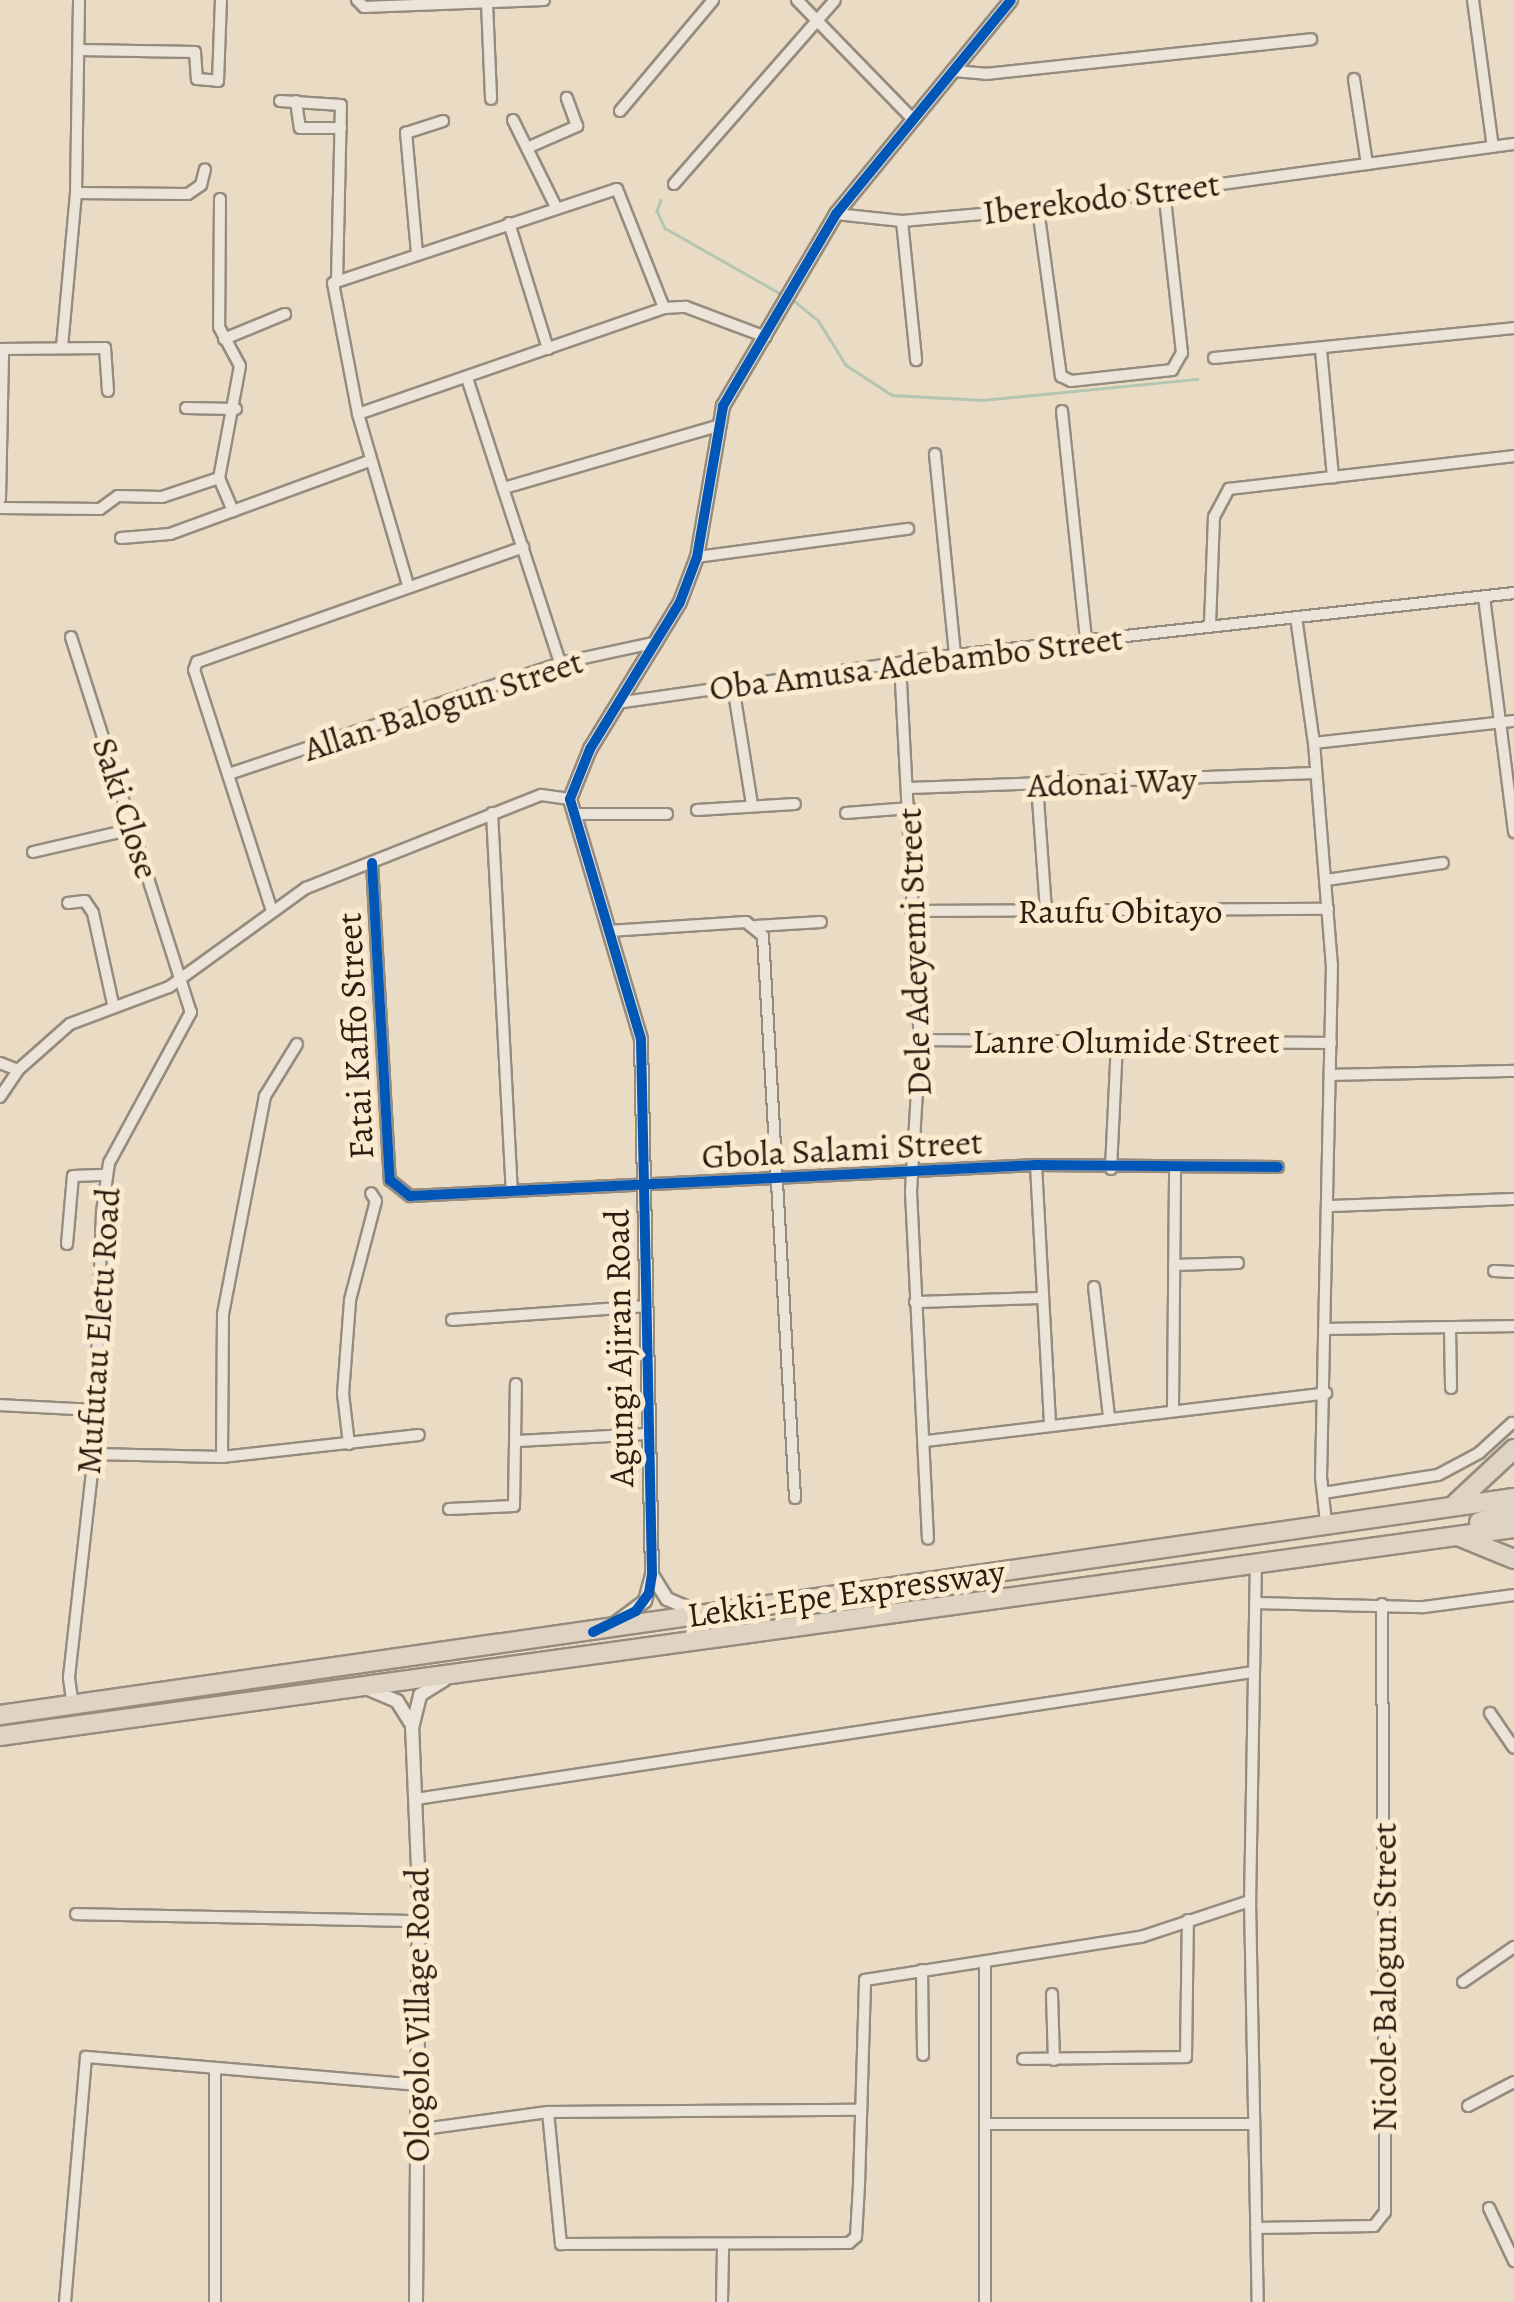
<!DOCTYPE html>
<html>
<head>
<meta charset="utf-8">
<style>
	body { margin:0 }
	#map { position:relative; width:1514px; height:2302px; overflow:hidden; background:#e9dbc4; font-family:Alegreya,serif }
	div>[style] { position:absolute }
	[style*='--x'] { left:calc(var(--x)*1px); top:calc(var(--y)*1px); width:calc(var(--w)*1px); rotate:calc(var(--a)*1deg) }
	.stream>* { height:2.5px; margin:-1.25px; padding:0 1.25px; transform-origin:1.25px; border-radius:1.25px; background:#b4c6b2 }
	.roads { filter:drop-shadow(2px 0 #968c7e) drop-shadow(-2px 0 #968c7e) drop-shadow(0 2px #968c7e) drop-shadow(0 -2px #968c7e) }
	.minor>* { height:10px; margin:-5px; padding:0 5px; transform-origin:5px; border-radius:5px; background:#ece4d9 }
	.tertiary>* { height:12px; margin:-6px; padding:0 6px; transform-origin:6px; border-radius:6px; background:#ece4d9 }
	.trunk>* { height:18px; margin:-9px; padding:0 9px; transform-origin:9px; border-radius:9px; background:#dfd4c4 }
	.cycleway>* { height:10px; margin:-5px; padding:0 5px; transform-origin:5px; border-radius:5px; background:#0057b8 }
	span { translate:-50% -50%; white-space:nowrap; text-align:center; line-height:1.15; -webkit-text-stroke:10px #faeacf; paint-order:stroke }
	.street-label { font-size:35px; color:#2b1d10 }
</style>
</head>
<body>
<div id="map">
	<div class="stream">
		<div style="--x:823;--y:4;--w:5;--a:-53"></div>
		<div style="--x:661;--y:200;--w:12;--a:110"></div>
		<div style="--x:657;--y:211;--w:19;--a:65"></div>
		<div style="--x:665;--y:228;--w:133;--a:29.6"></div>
		<div style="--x:793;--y:300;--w:32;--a:39"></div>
		<div style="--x:818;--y:320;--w:53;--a:58.1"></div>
		<div style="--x:846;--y:365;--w:55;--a:33.1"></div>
		<div style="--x:892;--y:395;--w:90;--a:3.2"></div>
		<div style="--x:982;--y:400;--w:216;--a:-5.6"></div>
	</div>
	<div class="roads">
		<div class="minor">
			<div style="--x:357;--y:0;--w:10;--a:45"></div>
			<div style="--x:364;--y:7;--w:180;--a:-2.2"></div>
			<div style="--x:797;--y:0;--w:162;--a:45.8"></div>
			<div style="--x:1473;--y:0;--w:148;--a:82.3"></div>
			<div style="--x:487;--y:2;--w:97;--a:87.6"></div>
			<div style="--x:80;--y:50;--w:115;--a:1"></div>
			<div style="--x:195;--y:52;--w:27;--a:86"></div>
			<div style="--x:197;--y:79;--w:21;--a:5"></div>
			<div style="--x:218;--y:81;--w:81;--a:-87.9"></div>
			<div style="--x:954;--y:71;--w:32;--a:5"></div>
			<div style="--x:986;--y:74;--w:327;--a:-6.1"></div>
			<div style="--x:1354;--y:79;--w:86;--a:81.3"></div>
			<div style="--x:280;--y:101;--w:61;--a:3.8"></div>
			<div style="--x:341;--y:105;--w:173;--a:91.3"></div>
			<div style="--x:296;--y:101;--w:27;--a:82"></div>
			<div style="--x:300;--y:128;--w:41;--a:0"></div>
			<div style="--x:620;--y:111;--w:145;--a:-50"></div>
			<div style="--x:513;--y:120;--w:97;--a:63.7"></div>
			<div style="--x:527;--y:148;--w:55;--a:-23.7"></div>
			<div style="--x:577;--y:126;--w:30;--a:-110"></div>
			<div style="--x:674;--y:184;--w:244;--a:-48.8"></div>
			<div style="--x:76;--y:193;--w:112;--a:0.5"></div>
			<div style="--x:188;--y:194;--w:16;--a:-35"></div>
			<div style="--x:201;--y:185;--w:16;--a:-76"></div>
			<div style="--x:220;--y:199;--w:128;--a:90.4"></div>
			<div style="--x:219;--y:327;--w:44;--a:61.7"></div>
			<div style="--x:240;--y:366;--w:114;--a:100.6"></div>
			<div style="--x:219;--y:478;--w:36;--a:67"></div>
			<div style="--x:1038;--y:209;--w:169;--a:82.2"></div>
			<div style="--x:1061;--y:376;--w:11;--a:27"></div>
			<div style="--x:1071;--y:381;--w:102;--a:-6.2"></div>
			<div style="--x:1172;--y:370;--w:20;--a:-60"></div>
			<div style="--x:1182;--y:353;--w:163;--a:-96.3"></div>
			<div style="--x:836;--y:214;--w:66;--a:6.1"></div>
			<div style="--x:902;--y:221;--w:137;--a:-5"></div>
			<div style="--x:1038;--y:209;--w:480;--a:-7.8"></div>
			<div style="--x:902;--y:221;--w:140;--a:84.2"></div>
			<div style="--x:509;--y:223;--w:132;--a:72.8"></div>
			<div style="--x:417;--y:253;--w:121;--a:-95.2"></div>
			<div style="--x:406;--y:133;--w:39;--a:-18"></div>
			<div style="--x:224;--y:339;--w:66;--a:-22.3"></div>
			<div style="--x:62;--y:347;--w:155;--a:-84.8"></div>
			<div style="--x:76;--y:193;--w:193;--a:-89.1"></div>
			<div style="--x:0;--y:349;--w:105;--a:-0.5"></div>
			<div style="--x:105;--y:348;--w:43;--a:86"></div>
			<div style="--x:1321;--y:350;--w:128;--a:84.6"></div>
			<div style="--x:1214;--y:358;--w:301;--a:-5.7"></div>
			<div style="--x:467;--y:378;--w:300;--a:71.9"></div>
			<div style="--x:186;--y:408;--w:50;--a:1.1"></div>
			<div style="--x:1062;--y:411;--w:230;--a:84"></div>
			<div style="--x:358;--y:414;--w:324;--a:-19.1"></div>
			<div style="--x:664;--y:308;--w:22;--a:-3"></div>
			<div style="--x:686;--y:307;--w:85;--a:20.6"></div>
			<div style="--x:935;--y:454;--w:202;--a:84.3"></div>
			<div style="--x:504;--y:488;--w:223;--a:-16.2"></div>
			<div style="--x:0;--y:499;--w:149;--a:-88.8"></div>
			<div style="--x:0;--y:508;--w:100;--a:0.6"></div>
			<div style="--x:100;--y:509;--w:22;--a:-36"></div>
			<div style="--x:118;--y:496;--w:44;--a:1.3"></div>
			<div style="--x:162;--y:497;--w:60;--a:-18.4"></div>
			<div style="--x:121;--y:538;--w:49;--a:-4.7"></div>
			<div style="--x:170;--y:534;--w:213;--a:-20.1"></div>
			<div style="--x:697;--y:557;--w:213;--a:-7.6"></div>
			<div style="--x:408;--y:585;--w:178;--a:-106.3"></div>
			<div style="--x:358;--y:414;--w:133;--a:-100.8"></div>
			<div style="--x:333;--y:283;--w:299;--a:-18.3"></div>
			<div style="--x:617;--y:189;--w:128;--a:68.4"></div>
			<div style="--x:1484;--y:597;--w:237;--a:82.7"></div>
			<div style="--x:1296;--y:617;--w:127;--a:81.9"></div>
			<div style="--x:1314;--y:743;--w:223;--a:85.4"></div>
			<div style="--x:1332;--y:965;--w:512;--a:91.23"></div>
			<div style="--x:1321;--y:1477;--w:45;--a:83.7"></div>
			<div style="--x:1210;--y:625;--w:108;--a:-87.9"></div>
			<div style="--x:1214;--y:517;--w:32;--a:-62"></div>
			<div style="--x:1229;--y:489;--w:287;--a:-6.6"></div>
			<div style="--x:71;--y:637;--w:394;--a:72.3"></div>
			<div style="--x:191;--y:1012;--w:172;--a:118.5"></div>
			<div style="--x:109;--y:1163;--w:49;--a:98.1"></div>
			<div style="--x:102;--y:1212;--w:242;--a:91.9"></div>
			<div style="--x:94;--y:1454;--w:225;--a:96.4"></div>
			<div style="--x:69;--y:1678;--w:27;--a:82"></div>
			<div style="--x:900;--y:663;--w:378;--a:87"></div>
			<div style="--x:920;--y:1040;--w:152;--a:93.4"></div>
			<div style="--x:911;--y:1192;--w:347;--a:87.2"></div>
			<div style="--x:733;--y:686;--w:121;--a:80.9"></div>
			<div style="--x:623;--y:702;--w:335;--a:-8.1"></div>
			<div style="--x:955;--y:655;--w:562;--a:-6.33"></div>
			<div style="--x:1314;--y:743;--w:201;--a:-6.3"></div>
			<div style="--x:229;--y:774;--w:349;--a:-18.5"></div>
			<div style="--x:560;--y:663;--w:99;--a:-12.2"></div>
			<div style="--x:1037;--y:785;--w:127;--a:85.9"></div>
			<div style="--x:908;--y:788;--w:408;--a:-2.1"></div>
			<div style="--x:697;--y:810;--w:98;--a:-3.5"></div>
			<div style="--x:492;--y:813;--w:378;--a:87"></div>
			<div style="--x:846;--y:813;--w:64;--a:-4.5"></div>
			<div style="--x:574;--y:814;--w:93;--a:0"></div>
			<div style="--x:33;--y:852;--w:103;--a:-13"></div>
			<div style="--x:372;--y:863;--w:318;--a:86.8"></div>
			<div style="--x:390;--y:1180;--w:26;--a:39"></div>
			<div style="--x:410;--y:1196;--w:627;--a:-2.84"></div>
			<div style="--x:1036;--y:1165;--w:242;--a:0.5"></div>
			<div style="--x:1326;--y:880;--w:118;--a:-8.3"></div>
			<div style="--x:68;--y:903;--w:17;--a:-7"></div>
			<div style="--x:85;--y:901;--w:14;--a:56"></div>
			<div style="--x:93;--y:913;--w:93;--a:77.6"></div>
			<div style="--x:272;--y:911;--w:253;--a:-107.9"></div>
			<div style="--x:194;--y:670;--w:9;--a:-69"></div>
			<div style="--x:197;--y:662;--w:346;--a:-19.4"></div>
			<div style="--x:911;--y:911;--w:417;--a:-0.3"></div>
			<div style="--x:756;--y:926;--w:65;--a:-3.5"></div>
			<div style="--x:609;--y:931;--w:137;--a:-3.8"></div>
			<div style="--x:746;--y:922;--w:22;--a:39"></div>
			<div style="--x:763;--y:936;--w:563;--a:86.74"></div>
			<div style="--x:920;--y:1040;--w:411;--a:0.4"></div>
			<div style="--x:0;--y:1063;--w:19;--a:21"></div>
			<div style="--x:1332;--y:1075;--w:182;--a:-1.3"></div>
			<div style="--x:0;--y:1097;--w:32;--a:-56"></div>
			<div style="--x:18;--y:1070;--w:69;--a:-41.5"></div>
			<div style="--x:70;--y:1024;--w:106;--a:-20.5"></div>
			<div style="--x:169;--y:987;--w:169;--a:-35.9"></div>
			<div style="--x:306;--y:888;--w:253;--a:-21.6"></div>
			<div style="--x:541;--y:795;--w:29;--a:8"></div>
			<div style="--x:1036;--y:1165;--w:259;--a:86.9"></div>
			<div style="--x:1111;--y:1169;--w:128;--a:-87.3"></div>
			<div style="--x:1330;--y:1206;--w:184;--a:-2.2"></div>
			<div style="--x:67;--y:1244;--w:68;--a:-85"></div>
			<div style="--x:73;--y:1176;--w:34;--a:-2"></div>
			<div style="--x:1174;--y:1265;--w:64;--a:-1.8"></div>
			<div style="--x:1494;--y:1271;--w:20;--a:3"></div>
			<div style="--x:1094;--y:1287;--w:130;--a:83.4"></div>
			<div style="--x:915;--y:1302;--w:127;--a:-1.8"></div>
			<div style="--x:452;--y:1320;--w:195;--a:-4.1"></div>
			<div style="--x:1329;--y:1329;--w:185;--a:-0.9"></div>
			<div style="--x:1450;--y:1329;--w:59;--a:89"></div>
			<div style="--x:0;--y:1405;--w:95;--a:3"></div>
			<div style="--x:1173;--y:1407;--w:240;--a:-89.5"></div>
			<div style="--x:518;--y:1441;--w:129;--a:-3.1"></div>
			<div style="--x:926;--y:1441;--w:403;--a:-6.8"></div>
			<div style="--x:349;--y:1444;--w:50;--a:-96.8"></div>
			<div style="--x:343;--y:1394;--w:94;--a:-85.7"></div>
			<div style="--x:350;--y:1300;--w:102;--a:-75.3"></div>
			<div style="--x:376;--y:1201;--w:9;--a:-122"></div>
			<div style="--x:94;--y:1454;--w:128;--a:1.3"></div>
			<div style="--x:222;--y:1457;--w:198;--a:-6.4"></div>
			<div style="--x:222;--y:1457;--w:143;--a:-89.6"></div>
			<div style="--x:223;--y:1314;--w:222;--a:-79.1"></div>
			<div style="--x:265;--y:1096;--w:61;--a:-58.4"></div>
			<div style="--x:1323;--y:1493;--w:116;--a:-8.9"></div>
			<div style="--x:1438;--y:1475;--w:47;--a:-28.2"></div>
			<div style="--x:1479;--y:1453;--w:45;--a:-42.3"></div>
			<div style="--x:449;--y:1509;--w:65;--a:-2.6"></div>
			<div style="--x:514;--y:1506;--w:122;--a:-89.1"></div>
			<div style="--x:1256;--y:1560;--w:341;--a:91"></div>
			<div style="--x:1250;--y:1901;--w:401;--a:88.9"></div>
			<div style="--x:1255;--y:1603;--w:169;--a:1.4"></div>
			<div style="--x:1424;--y:1607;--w:91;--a:-7.6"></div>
			<div style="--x:1490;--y:1713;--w:42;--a:55.6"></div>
			<div style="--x:416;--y:1799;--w:847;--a:-8.63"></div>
			<div style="--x:76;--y:1914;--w:342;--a:1.2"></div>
			<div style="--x:985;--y:1962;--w:340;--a:90"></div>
			<div style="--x:922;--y:1970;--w:85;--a:89.3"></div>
			<div style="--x:1463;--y:1982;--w:62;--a:-34.5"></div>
			<div style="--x:1052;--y:1994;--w:66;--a:88.3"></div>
			<div style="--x:1023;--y:2059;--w:163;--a:-0.7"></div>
			<div style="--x:1186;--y:2057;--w:137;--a:-89.2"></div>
			<div style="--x:215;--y:2069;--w:233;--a:90"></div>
			<div style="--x:1468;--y:2106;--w:52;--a:-27.6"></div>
			<div style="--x:548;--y:2112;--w:133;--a:84.4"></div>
			<div style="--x:561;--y:2244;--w:288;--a:-0.2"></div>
			<div style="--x:849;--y:2243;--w:9;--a:-41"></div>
			<div style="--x:856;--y:2237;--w:52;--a:-86.7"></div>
			<div style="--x:859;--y:2185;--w:205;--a:-88.3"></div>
			<div style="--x:865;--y:1980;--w:279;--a:-8.9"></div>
			<div style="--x:1141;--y:1937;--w:115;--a:-18.3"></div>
			<div style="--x:985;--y:2124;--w:269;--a:0"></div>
			<div style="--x:416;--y:2130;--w:133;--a:-7.8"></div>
			<div style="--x:548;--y:2112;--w:311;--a:-0.4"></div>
			<div style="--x:1489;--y:2208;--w:59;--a:64.7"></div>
			<div style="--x:1256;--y:2228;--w:118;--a:-1"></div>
			<div style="--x:1374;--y:2226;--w:18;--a:-52"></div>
			<div style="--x:1385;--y:2212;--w:608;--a:-90.28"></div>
			<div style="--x:65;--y:2302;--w:246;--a:-85.1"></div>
			<div style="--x:86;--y:2057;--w:332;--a:4.8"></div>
			<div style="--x:722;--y:2302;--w:54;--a:-88.9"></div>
		</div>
		<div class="tertiary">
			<div style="--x:652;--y:1575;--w:28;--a:58"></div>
			<div style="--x:667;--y:1599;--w:36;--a:23"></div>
			<div style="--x:617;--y:1622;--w:35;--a:-37"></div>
			<div style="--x:645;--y:1601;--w:28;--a:-75"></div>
			<div style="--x:652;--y:1574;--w:535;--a:-91.18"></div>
			<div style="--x:641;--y:1039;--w:250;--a:-106.5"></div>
			<div style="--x:570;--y:799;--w:54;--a:-68.2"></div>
			<div style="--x:590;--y:749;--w:172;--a:-58.5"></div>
			<div style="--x:680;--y:602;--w:48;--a:-69.3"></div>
			<div style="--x:697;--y:557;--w:153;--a:-80.2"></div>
			<div style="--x:723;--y:406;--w:223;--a:-59.5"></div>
			<div style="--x:836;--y:214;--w:276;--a:-50.7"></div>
			<div style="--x:366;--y:1688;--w:34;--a:23"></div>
			<div style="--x:397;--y:1701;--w:25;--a:58"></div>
			<div style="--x:416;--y:2302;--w:410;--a:-89.6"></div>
			<div style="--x:419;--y:1892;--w:164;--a:-92.4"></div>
			<div style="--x:412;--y:1728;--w:34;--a:-76"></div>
			<div style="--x:420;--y:1695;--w:28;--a:-32"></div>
		</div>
		<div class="trunk">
			<div style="--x:1456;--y:1503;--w:79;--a:-43"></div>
			<div style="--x:1479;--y:1522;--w:36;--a:-16"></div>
			<div style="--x:1460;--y:1537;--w:58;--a:22.2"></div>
			<div style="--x:0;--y:1715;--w:1529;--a:-8.16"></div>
			<div style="--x:0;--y:1736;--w:1528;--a:-7.82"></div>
		</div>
	</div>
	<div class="cycleway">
		<div style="--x:372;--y:863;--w:318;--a:86.8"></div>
		<div style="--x:390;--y:1180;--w:26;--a:39"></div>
		<div style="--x:410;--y:1196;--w:627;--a:-2.84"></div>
		<div style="--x:1036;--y:1165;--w:242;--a:0.5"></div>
		<div style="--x:593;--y:1632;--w:48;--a:-26"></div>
		<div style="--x:636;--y:1611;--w:22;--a:-54"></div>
		<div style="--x:649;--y:1593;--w:19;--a:-81"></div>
		<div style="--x:652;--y:1574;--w:535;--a:-91.18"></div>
		<div style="--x:641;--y:1039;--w:250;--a:-106.5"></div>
		<div style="--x:570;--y:799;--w:54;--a:-68.2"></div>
		<div style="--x:590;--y:749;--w:172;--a:-58.5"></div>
		<div style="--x:680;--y:602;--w:48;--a:-69.3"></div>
		<div style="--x:697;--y:557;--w:153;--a:-80.2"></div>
		<div style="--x:723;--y:406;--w:223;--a:-59.5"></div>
		<div style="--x:836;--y:214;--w:276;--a:-50.7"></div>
	</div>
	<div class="street-label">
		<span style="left:1101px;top:198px;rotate:-7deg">Iberekodo Street</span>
		<span style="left:916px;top:663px;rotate:-7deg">Oba Amusa Adebambo Street</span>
		<span style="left:443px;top:705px;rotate:-18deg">Allan Balogun Street</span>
		<span style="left:1112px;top:782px;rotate:-2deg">Adonai Way</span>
		<span style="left:126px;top:808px;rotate:72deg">Saki Close</span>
		<span style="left:1120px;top:911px">Raufu Obitayo</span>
		<span style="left:914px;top:952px;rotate:-92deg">Dele Adeyemi Street</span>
		<span style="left:355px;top:1036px;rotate:-93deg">Fatai Kaffo Street</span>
		<span style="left:1126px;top:1041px">Lanre Olumide Street</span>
		<span style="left:842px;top:1149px;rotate:-3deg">Gbola Salami Street</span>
		<span style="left:98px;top:1331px;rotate:-86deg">Mufutau Eletu Road</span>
		<span style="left:619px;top:1348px;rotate:-91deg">Agungi Ajiran Road</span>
		<span style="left:846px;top:1593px;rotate:-8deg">Lekki-Epe Expressway</span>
		<span style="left:1384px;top:1977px;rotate:-90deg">Nicole Balogun Street</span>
		<span style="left:417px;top:2015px;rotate:-90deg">Ologolo Village Road</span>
	</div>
</div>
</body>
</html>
